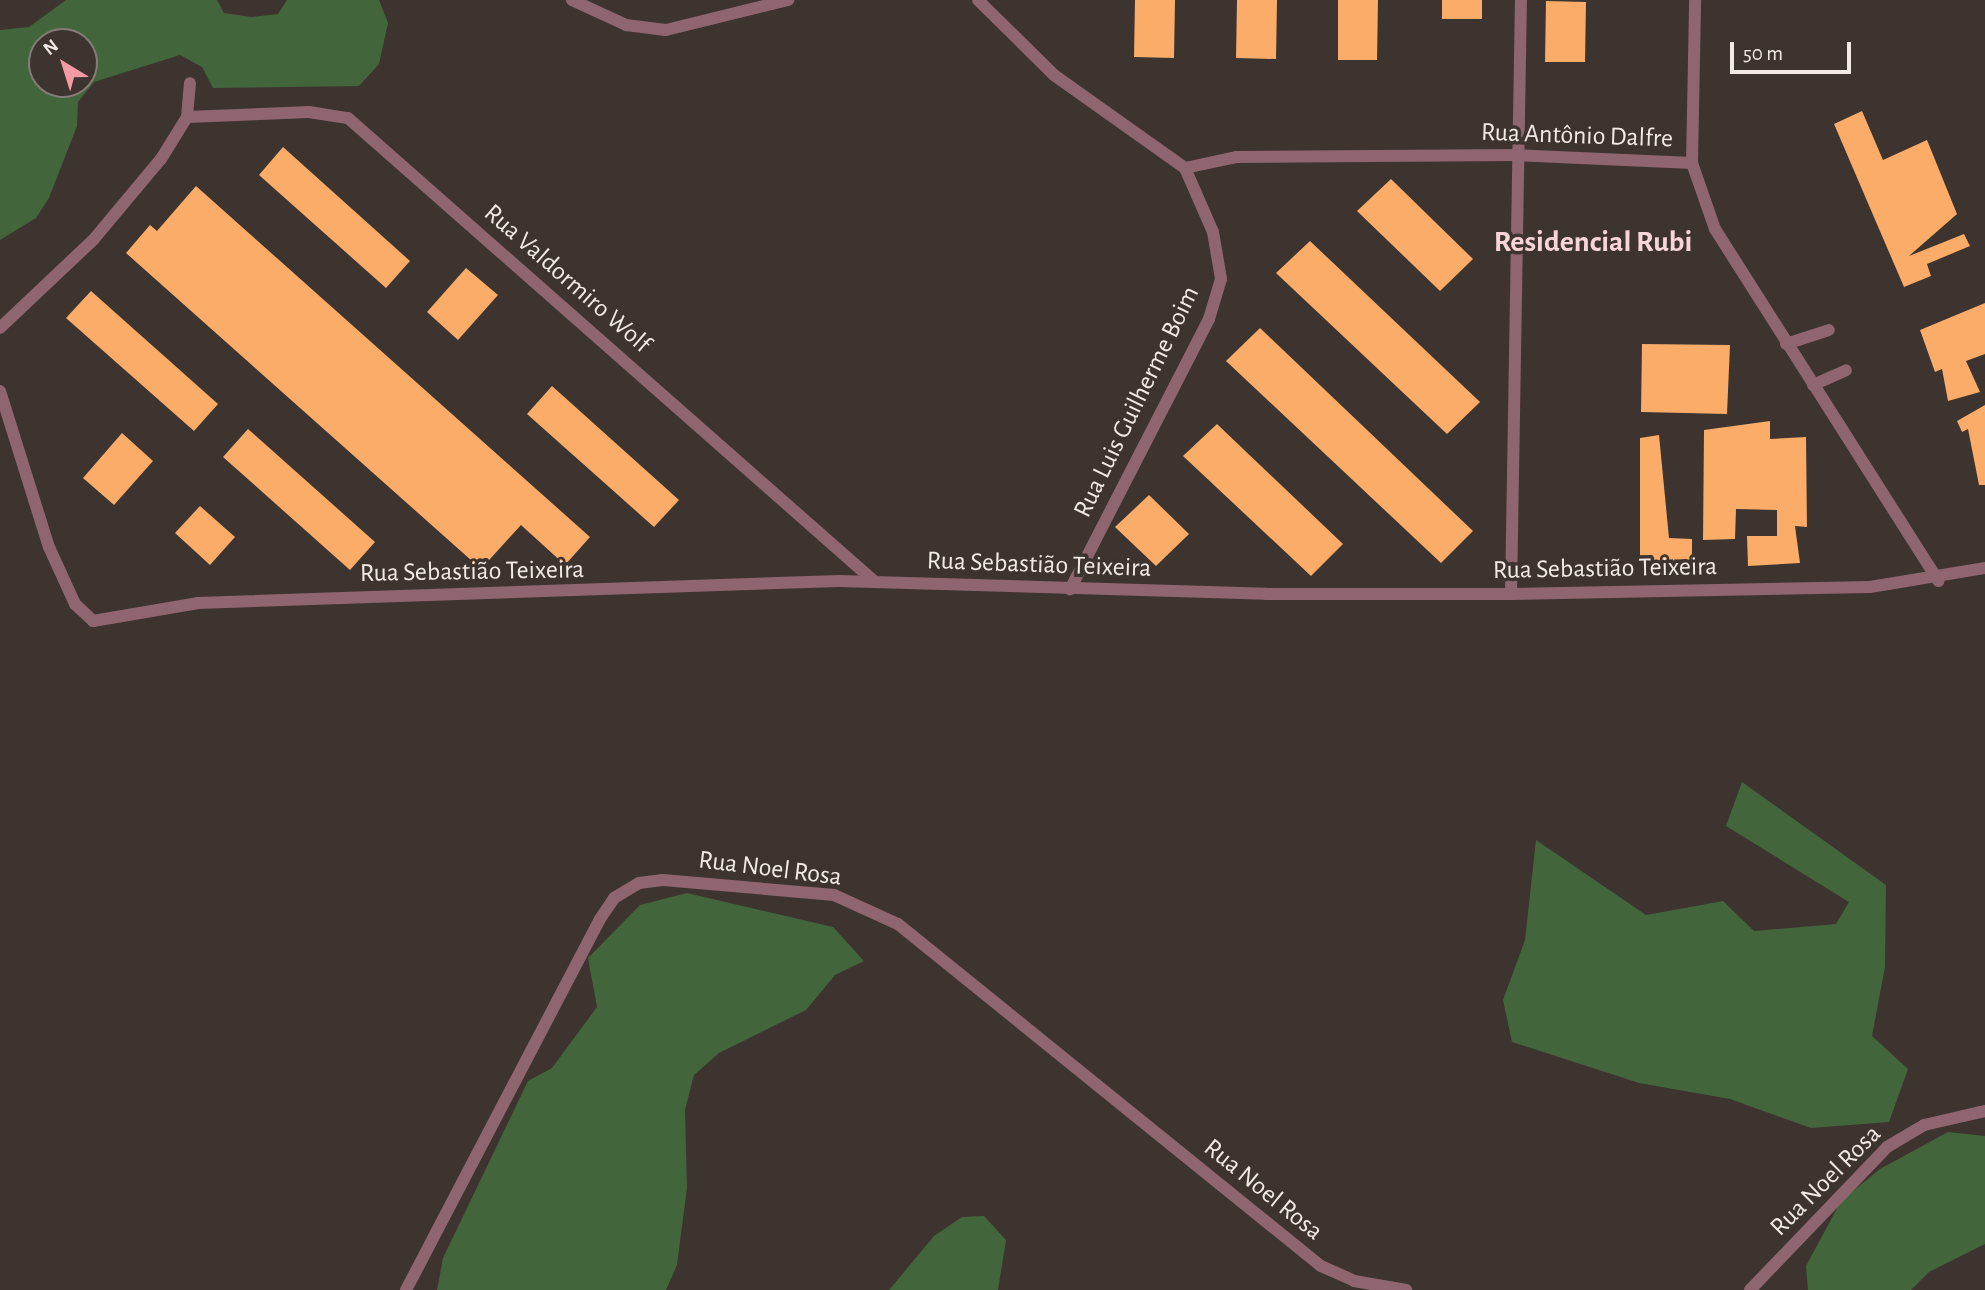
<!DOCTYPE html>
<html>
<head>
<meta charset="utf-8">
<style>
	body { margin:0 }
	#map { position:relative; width:1985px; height:1290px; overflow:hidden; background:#3d332f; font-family:"Alegreya Sans",sans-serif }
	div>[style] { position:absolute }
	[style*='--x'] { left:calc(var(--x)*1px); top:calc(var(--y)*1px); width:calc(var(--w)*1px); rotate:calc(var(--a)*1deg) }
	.green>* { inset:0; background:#43653b }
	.building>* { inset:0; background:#faac68 }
	.minor>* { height:12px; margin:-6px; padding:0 6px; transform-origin:6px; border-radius:6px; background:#8f6570 }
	span { translate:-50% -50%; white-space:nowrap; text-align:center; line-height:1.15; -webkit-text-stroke:7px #3d332f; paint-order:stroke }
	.street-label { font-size:26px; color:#f1eae7 }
	.quarter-label { font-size:30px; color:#f9d5d8; font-weight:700 }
	.north { position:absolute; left:28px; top:28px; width:70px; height:70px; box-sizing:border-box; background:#3d332f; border:2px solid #857c79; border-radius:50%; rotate:322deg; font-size:19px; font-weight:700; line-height:28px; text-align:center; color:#f1eae7 }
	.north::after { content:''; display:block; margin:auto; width:24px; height:32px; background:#f49aa4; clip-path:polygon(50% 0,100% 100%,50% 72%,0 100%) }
	.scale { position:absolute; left:1730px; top:42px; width:121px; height:32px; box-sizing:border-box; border:4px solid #f1eae7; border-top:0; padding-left:9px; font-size:21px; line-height:24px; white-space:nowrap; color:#f1eae7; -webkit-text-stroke:5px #3d332f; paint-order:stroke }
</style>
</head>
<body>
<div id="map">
	<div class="green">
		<div style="clip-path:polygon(evenodd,66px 0,217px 0,224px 13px,251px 17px,278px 14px,287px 0,379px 0,388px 23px,379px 64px,359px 86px,213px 88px,202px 67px,180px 55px,94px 82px,78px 102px,77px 126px,49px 198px,36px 218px,0 240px,0 30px,29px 27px,66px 0,42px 42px,84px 42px,84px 84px,42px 84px,42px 42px)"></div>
		<div style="clip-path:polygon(1742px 782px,1886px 885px,1885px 967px,1872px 1036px,1908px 1069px,1889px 1122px,1811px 1128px,1730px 1099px,1639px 1083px,1512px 1042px,1503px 1000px,1525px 940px,1536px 840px,1646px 915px,1723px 901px,1754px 931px,1836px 924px,1849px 902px,1726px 826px)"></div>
		<div style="clip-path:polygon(687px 893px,833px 927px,864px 961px,835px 975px,806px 1010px,719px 1053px,694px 1075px,685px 1110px,687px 1188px,677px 1265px,666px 1290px,437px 1290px,443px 1258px,528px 1081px,552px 1068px,597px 1007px,588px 958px,640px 905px)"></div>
		<div style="clip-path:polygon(1948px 1132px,1985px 1136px,1985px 1244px,1929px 1272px,1911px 1290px,1808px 1290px,1806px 1266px,1841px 1201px,1880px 1169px)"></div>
		<div style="clip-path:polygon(984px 1216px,1006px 1240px,998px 1290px,889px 1290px,934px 1236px,962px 1217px)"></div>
	</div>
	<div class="building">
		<div style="clip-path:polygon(1135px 0,1175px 0,1174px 58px,1134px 57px)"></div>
		<div style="clip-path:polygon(1237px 0,1277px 0,1276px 59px,1236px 58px)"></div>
		<div style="clip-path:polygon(1338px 0,1378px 0,1377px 60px,1338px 60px)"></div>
		<div style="clip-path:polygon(1442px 0,1482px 0,1482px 19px,1442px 19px)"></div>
		<div style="clip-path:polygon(1546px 1px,1586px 2px,1585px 62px,1545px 62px)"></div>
		<div style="clip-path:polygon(1862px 111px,1883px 160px,1927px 140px,1957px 214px,1909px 256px,1964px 234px,1970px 246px,1927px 264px,1931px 276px,1904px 287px,1834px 124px)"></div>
		<div style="clip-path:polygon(283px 147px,410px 261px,386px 288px,259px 175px)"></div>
		<div style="clip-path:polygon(1391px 179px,1473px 259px,1440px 291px,1357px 211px)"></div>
		<div style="clip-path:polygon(196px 186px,590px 537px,565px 565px,521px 525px,481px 569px,126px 253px,150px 225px,157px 231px)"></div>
		<div style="clip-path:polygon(1310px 241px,1480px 402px,1447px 434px,1276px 273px)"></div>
		<div style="clip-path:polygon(466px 268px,498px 295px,458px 340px,427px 312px)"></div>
		<div style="clip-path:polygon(91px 291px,218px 404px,194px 431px,66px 318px)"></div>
		<div style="clip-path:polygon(1985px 303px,1985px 354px,1966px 361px,1980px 392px,1948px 401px,1942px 369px,1935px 372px,1920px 330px)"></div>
		<div style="clip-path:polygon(1260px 328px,1473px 531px,1441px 563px,1226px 361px)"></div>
		<div style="clip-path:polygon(1642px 344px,1730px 345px,1727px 414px,1641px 412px)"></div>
		<div style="clip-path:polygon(552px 386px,679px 500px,654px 527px,527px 414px)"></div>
		<div style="clip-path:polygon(1985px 405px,1985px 485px,1979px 485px,1968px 429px,1962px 432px,1957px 421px)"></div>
		<div style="clip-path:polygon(1770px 421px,1770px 439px,1806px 437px,1807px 527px,1795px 526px,1800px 563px,1748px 566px,1747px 536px,1777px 536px,1777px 510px,1736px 509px,1735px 539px,1703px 540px,1704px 430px)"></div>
		<div style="clip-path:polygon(1217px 424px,1343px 544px,1311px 576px,1183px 456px)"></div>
		<div style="clip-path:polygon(248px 429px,375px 542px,350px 570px,223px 457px)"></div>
		<div style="clip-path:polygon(122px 433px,153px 461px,114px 505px,83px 478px)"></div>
		<div style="clip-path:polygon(1659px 435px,1669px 538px,1692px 539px,1692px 562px,1640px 564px,1640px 438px)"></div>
		<div style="clip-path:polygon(1149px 495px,1189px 534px,1156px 566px,1115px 527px)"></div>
		<div style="clip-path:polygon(200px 506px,235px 537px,210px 565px,175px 533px)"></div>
	</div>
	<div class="minor">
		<div style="--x:572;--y:0;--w:60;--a:24.8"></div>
		<div style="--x:626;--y:25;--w:40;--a:7.1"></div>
		<div style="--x:666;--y:30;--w:126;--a:-13.8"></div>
		<div style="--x:978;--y:0;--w:107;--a:44.6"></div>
		<div style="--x:1054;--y:75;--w:161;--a:35.4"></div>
		<div style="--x:1185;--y:168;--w:70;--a:66.4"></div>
		<div style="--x:1213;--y:232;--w:48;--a:80.3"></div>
		<div style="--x:1221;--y:279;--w:42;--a:106.7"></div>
		<div style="--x:1209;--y:319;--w:304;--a:117.2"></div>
		<div style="--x:187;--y:117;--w:122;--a:-2.3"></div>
		<div style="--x:309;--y:112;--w:39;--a:9"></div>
		<div style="--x:348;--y:118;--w:702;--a:41.36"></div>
		<div style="--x:1692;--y:163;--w:163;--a:-88.9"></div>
		<div style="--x:1185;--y:168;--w:52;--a:-12.2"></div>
		<div style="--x:1236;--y:157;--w:278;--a:-0.4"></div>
		<div style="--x:1514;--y:155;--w:178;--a:2.6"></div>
		<div style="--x:1692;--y:163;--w:70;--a:70.8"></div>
		<div style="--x:1715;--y:229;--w:417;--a:57.6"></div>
		<div style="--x:0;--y:328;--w:129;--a:-43.4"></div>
		<div style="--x:94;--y:239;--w:104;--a:-50.1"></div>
		<div style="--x:161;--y:159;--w:49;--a:-58.2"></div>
		<div style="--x:187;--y:117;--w:34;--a:-85"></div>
		<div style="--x:1786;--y:344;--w:45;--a:-18"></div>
		<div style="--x:1813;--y:385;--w:36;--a:-24"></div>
		<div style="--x:0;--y:391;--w:164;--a:72.6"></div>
		<div style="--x:49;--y:547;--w:63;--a:65.5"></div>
		<div style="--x:75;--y:604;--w:25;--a:43"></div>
		<div style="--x:93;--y:621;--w:107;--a:-9.7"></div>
		<div style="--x:198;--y:603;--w:641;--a:-1.97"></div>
		<div style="--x:839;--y:581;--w:427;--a:1.7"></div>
		<div style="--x:1266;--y:594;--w:245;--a:0"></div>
		<div style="--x:1511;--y:594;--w:359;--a:-1.1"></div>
		<div style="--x:1870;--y:587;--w:117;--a:-9.4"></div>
		<div style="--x:1511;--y:594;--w:594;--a:-89.04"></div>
		<div style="--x:406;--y:1290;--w:419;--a:-62.4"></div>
		<div style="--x:600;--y:919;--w:25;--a:-56"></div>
		<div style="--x:614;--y:898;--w:29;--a:-31"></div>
		<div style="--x:639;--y:883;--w:24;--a:-7"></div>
		<div style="--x:663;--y:880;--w:172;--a:5"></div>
		<div style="--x:834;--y:895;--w:70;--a:24.4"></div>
		<div style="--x:898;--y:924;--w:544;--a:38.96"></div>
		<div style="--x:1321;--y:1266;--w:36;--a:24"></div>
		<div style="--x:1354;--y:1281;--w:53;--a:9.8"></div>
		<div style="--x:1750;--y:1290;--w:198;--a:-46.2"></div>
		<div style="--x:1887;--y:1147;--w:43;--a:-30.7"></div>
		<div style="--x:1924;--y:1125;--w:63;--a:-12.9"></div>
	</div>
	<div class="street-label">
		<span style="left:1577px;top:136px;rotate:2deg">Rua Antônio Dalfre</span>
		<span style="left:567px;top:279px;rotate:41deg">Rua Valdormiro Wolf</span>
		<span style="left:1137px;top:402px;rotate:-64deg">Rua Luis Guilherme Boim</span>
		<span style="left:1039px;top:565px;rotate:2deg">Rua Sebastião Teixeira</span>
		<span style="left:1605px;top:569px;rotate:-1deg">Rua Sebastião Teixeira</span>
		<span style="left:472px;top:572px;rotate:-1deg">Rua Sebastião Teixeira</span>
		<span style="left:770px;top:869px;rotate:7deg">Rua Noel Rosa</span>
		<span style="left:1826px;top:1181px;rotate:-45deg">Rua Noel Rosa</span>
		<span style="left:1263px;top:1190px;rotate:39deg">Rua Noel Rosa</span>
	</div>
	<div class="quarter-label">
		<span style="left:1593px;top:242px">Residencial Rubi</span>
	</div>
	<div class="north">N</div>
	<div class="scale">50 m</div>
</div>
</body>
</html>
